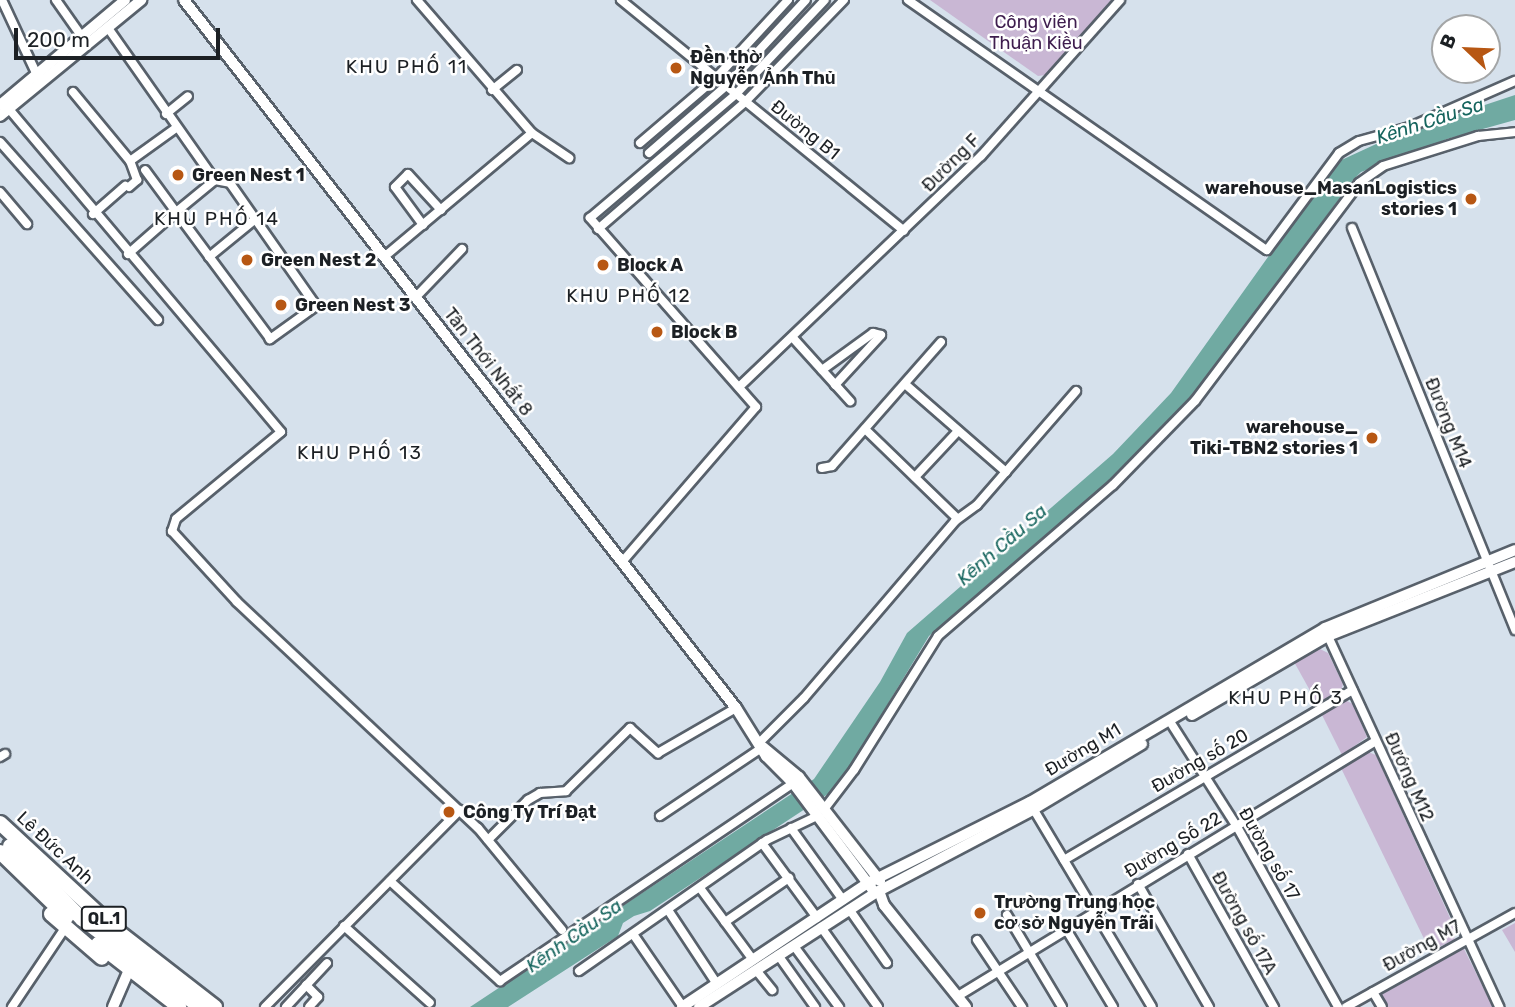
<!DOCTYPE html>
<html>
<head>
<meta charset="utf-8">
<style>
	body { margin:0 }
	#map { position:relative; width:1515px; height:1007px; overflow:hidden; background:#d6e1ec; font-family:Rubik,sans-serif }
	div>[style] { position:absolute }
	[style*='--x'] { left:calc(var(--x)*1px); top:calc(var(--y)*1px); width:calc(var(--w)*1px); rotate:calc(var(--a)*1deg) }
	.green>* { inset:0; background:#c9b7d4 }
	.water>* { inset:0; background:#70aaa2 }
	.roads { filter:drop-shadow(2px 0 #58616b) drop-shadow(-2px 0 #58616b) drop-shadow(0 2px #58616b) drop-shadow(0 -2px #58616b) }
	.street>* { height:8px; margin:-4px; padding:0 4px; transform-origin:4px; border-radius:4px; background:#fff }
	.secondary>* { height:10px; margin:-5px; padding:0 5px; transform-origin:5px; border-radius:5px; background:#fff }
	.highway>* { height:14px; margin:-7px; padding:0 7px; transform-origin:7px; border-radius:7px; background:#fff }
	.dots>* { width:19px; height:19px; translate:-50% -50%; box-sizing:border-box; border:4px solid #fff; border-radius:50% }
	span { translate:-50% -50%; white-space:nowrap; text-align:center; line-height:1.15; -webkit-text-stroke:5px #fff; paint-order:stroke }
	.shield-label span { padding:2px 5px; background:#fff; border:2px solid; border-radius:5px; -webkit-text-stroke-width:0 }
	.shield-label { font-size:16px; color:#1c2024; font-weight:700 }
	.park-label { font-size:18px; color:#3e1d4e }
	.poi-label { font-size:18px; color:#1c2024; font-weight:700 }
	.left { translate:0 -50%; text-align:left }
	.right { translate:-100% -50%; text-align:right }
	.street-label { font-size:18px; color:#1c2024 }
	.neighbourhood-label { font-size:19px; color:#1c2024; letter-spacing:2px }
	.water-label { font-size:19px; color:#16655e; font-style:italic }
	.north { position:absolute; left:1431px; top:14px; width:70px; height:70px; box-sizing:border-box; background:#fff; border:2px solid #a4a6a7; border-radius:50%; rotate:293deg; font-size:19px; font-weight:700; line-height:28px; text-align:center; color:#1c2024 }
	.north::after { content:''; display:block; margin:auto; width:24px; height:32px; background:#b75713; clip-path:polygon(50% 0,100% 100%,50% 72%,0 100%) }
	.scale { position:absolute; left:14px; top:28px; width:206px; height:32px; box-sizing:border-box; border:4px solid #1c2024; border-top:0; padding-left:9px; font-size:21px; line-height:24px; white-space:nowrap; color:#1c2024; -webkit-text-stroke:5px #fff; paint-order:stroke }
</style>
</head>
<body>
<div id="map">
	<div class="green">
		<div style="clip-path:polygon(930px 0,1112px 0,1045px 75px,1038px 76px)"></div>
		<div style="clip-path:polygon(1318px 648px,1328px 653px,1343px 684px,1340px 694px,1318px 705px,1293px 660px)"></div>
		<div style="clip-path:polygon(1345px 700px,1353px 704px,1367px 737px,1342px 755px,1322px 715px)"></div>
		<div style="clip-path:polygon(1368px 752px,1376px 755px,1456px 931px,1454px 940px,1430px 951px,1341px 768px)"></div>
		<div style="clip-path:polygon(1515px 923px,1515px 952px,1502px 930px)"></div>
		<div style="clip-path:polygon(1463px 947px,1493px 1007px,1385px 1007px,1381px 995px)"></div>
	</div>
	<div class="water">
		<div style="clip-path:polygon(1515px 95px,1515px 120px,1447px 139px,1361px 172px,1353px 180px,1190px 401px,1137px 457px,929px 636px,837px 788px,650px 911px,634px 916px,623px 923px,618px 936px,508px 1007px,470px 1007px,814px 779px,880px 682px,907px 633px,1113px 454px,1171px 393px,1335px 163px,1400px 133px)"></div>
	</div>
	<div class="roads">
		<div class="street">
			<div style="--x:2;--y:0;--w:83;--a:65"></div>
			<div style="--x:56;--y:0;--w:45;--a:54.9"></div>
			<div style="--x:417;--y:0;--w:176;--a:49.2"></div>
			<div style="--x:532;--y:133;--w:45;--a:34"></div>
			<div style="--x:621;--y:0;--w:365;--a:39.2"></div>
			<div style="--x:908;--y:0;--w:437;--a:34.9"></div>
			<div style="--x:1267;--y:250;--w:121;--a:-53.4"></div>
			<div style="--x:1339;--y:153;--w:23;--a:-31"></div>
			<div style="--x:1359;--y:141;--w:53;--a:-15.4"></div>
			<div style="--x:1410;--y:127;--w:115;--a:-23.7"></div>
			<div style="--x:108;--y:28;--w:186;--a:54.9"></div>
			<div style="--x:492;--y:90;--w:32;--a:-39"></div>
			<div style="--x:73;--y:92;--w:89;--a:50.4"></div>
			<div style="--x:9;--y:109;--w:422;--a:49.9"></div>
			<div style="--x:281;--y:432;--w:136;--a:140.4"></div>
			<div style="--x:176;--y:519;--w:13;--a:108"></div>
			<div style="--x:172;--y:531;--w:96;--a:47.5"></div>
			<div style="--x:237;--y:602;--w:330;--a:43.2"></div>
			<div style="--x:478;--y:828;--w:132;--a:50.5"></div>
			<div style="--x:166;--y:114;--w:28;--a:-39"></div>
			<div style="--x:0;--y:142;--w:238;--a:48.4"></div>
			<div style="--x:640;--y:143;--w:100;--a:-40.5"></div>
			<div style="--x:716;--y:78;--w:106;--a:-47.3"></div>
			<div style="--x:649;--y:153;--w:102;--a:-41"></div>
			<div style="--x:726;--y:86;--w:117;--a:-47.1"></div>
			<div style="--x:129;--y:187;--w:11;--a:-41"></div>
			<div style="--x:137;--y:180;--w:20;--a:-110"></div>
			<div style="--x:130;--y:161;--w:57;--a:-35.7"></div>
			<div style="--x:0;--y:192;--w:42;--a:49.8"></div>
			<div style="--x:93;--y:214;--w:43;--a:-41.2"></div>
			<div style="--x:423;--y:225;--w:47;--a:-126.4"></div>
			<div style="--x:395;--y:187;--w:18;--a:-45"></div>
			<div style="--x:408;--y:174;--w:49;--a:47.5"></div>
			<div style="--x:1352;--y:228;--w:434;--a:67.9"></div>
			<div style="--x:598;--y:229;--w:194;--a:-40.8"></div>
			<div style="--x:745;--y:102;--w:142;--a:-45.9"></div>
			<div style="--x:128;--y:254;--w:64;--a:-41.2"></div>
			<div style="--x:176;--y:212;--w:50;--a:-39.4"></div>
			<div style="--x:215;--y:180;--w:15;--a:11"></div>
			<div style="--x:230;--y:183;--w:150;--a:55"></div>
			<div style="--x:316;--y:306;--w:57;--a:144.3"></div>
			<div style="--x:270;--y:339;--w:2;--a:-117"></div>
			<div style="--x:269;--y:337;--w:156;--a:-126.6"></div>
			<div style="--x:176;--y:212;--w:52;--a:-126.4"></div>
			<div style="--x:209;--y:257;--w:57;--a:-39.3"></div>
			<div style="--x:384;--y:257;--w:193;--a:-40"></div>
			<div style="--x:415;--y:298;--w:68;--a:-46.2"></div>
			<div style="--x:794;--y:339;--w:84;--a:47.9"></div>
			<div style="--x:822;--y:370;--w:63;--a:-36"></div>
			<div style="--x:873;--y:333;--w:8;--a:14"></div>
			<div style="--x:905;--y:384;--w:134;--a:41.1"></div>
			<div style="--x:835;--y:385;--w:68;--a:-47.4"></div>
			<div style="--x:739;--y:387;--w:335;--a:-43.7"></div>
			<div style="--x:981;--y:156;--w:209;--a:-48.3"></div>
			<div style="--x:865;--y:429;--w:128;--a:44.1"></div>
			<div style="--x:822;--y:468;--w:10;--a:-11"></div>
			<div style="--x:832;--y:466;--w:165;--a:-48.7"></div>
			<div style="--x:915;--y:477;--w:63;--a:-46.9"></div>
			<div style="--x:622;--y:562;--w:205;--a:-49.2"></div>
			<div style="--x:756;--y:407;--w:252;--a:-131.3"></div>
			<div style="--x:590;--y:218;--w:192;--a:-40.3"></div>
			<div style="--x:736;--y:94;--w:129;--a:-46.6"></div>
			<div style="--x:1327;--y:634;--w:411;--a:65.2"></div>
			<div style="--x:1169;--y:720;--w:125;--a:57.5"></div>
			<div style="--x:1236;--y:825;--w:209;--a:60.7"></div>
			<div style="--x:760;--y:742;--w:62;--a:-45"></div>
			<div style="--x:804;--y:698;--w:233;--a:-49.5"></div>
			<div style="--x:955;--y:521;--w:27;--a:-36"></div>
			<div style="--x:977;--y:505;--w:151;--a:-49"></div>
			<div style="--x:0;--y:757;--w:6;--a:-31"></div>
			<div style="--x:1031;--y:805;--w:235;--a:59.1"></div>
			<div style="--x:825;--y:808;--w:48;--a:-52.7"></div>
			<div style="--x:854;--y:770;--w:158;--a:-57.9"></div>
			<div style="--x:938;--y:636;--w:231;--a:-40.8"></div>
			<div style="--x:1113;--y:485;--w:117;--a:-45.7"></div>
			<div style="--x:1195;--y:401;--w:273;--a:-53"></div>
			<div style="--x:1359;--y:183;--w:29;--a:-35"></div>
			<div style="--x:1383;--y:166;--w:100;--a:-17.5"></div>
			<div style="--x:1478;--y:136;--w:37;--a:-6"></div>
			<div style="--x:660;--y:816;--w:124;--a:-33.8"></div>
			<div style="--x:791;--y:828;--w:89;--a:54.2"></div>
			<div style="--x:488;--y:840;--w:57;--a:-45"></div>
			<div style="--x:528;--y:800;--w:14;--a:-30"></div>
			<div style="--x:540;--y:793;--w:26;--a:-4"></div>
			<div style="--x:566;--y:791;--w:90;--a:-44.5"></div>
			<div style="--x:630;--y:728;--w:38;--a:42"></div>
			<div style="--x:658;--y:753;--w:90;--a:-30"></div>
			<div style="--x:762;--y:843;--w:93;--a:53.7"></div>
			<div style="--x:1188;--y:854;--w:176;--a:60.7"></div>
			<div style="--x:1064;--y:860;--w:335;--a:-30.5"></div>
			<div style="--x:390;--y:881;--w:149;--a:42.3"></div>
			<div style="--x:500;--y:981;--w:354;--a:-34"></div>
			<div style="--x:1138;--y:884;--w:142;--a:60"></div>
			<div style="--x:700;--y:888;--w:89;--a:53.6"></div>
			<div style="--x:849;--y:909;--w:66;--a:54.9"></div>
			<div style="--x:668;--y:910;--w:89;--a:56.5"></div>
			<div style="--x:1007;--y:915;--w:107;--a:59.1"></div>
			<div style="--x:725;--y:922;--w:78;--a:-34.5"></div>
			<div style="--x:344;--y:926;--w:115;--a:41.8"></div>
			<div style="--x:821;--y:927;--w:98;--a:54.5"></div>
			<div style="--x:1066;--y:929;--w:91;--a:58.9"></div>
			<div style="--x:633;--y:934;--w:88;--a:55.6"></div>
			<div style="--x:977;--y:940;--w:81;--a:56.1"></div>
			<div style="--x:794;--y:946;--w:76;--a:53.6"></div>
			<div style="--x:778;--y:955;--w:64;--a:54.6"></div>
			<div style="--x:756;--y:970;--w:26;--a:51"></div>
			<div style="--x:579;--y:971;--w:229;--a:-34.9"></div>
			<div style="--x:767;--y:840;--w:55;--a:-25.6"></div>
			<div style="--x:306;--y:985;--w:17;--a:45"></div>
			<div style="--x:318;--y:997;--w:13;--a:132"></div>
			<div style="--x:1373;--y:992;--w:17;--a:59"></div>
			<div style="--x:958;--y:996;--w:489;--a:-31.4"></div>
			<div style="--x:12;--y:1007;--w:99;--a:-56.1"></div>
			<div style="--x:265;--y:1007;--w:277;--a:-45.3"></div>
			<div style="--x:286;--y:1007;--w:60;--a:-47"></div>
			<div style="--x:1346;--y:1007;--w:193;--a:-29.1"></div>
		</div>
		<div class="secondary">
			<div style="--x:184;--y:0;--w:898;--a:52.06"></div>
			<div style="--x:736;--y:708;--w:57;--a:58"></div>
			<div style="--x:766;--y:756;--w:38;--a:45"></div>
			<div style="--x:793;--y:783;--w:137;--a:53.3"></div>
			<div style="--x:0;--y:105;--w:163;--a:-40"></div>
			<div style="--x:0;--y:116;--w:183;--a:-39.4"></div>
			<div style="--x:1192;--y:715;--w:157;--a:-30.2"></div>
			<div style="--x:1328;--y:636;--w:201;--a:-21.6"></div>
			<div style="--x:763;--y:747;--w:47;--a:39.8"></div>
			<div style="--x:799;--y:777;--w:132;--a:52.1"></div>
			<div style="--x:879;--y:891;--w:15;--a:70"></div>
			<div style="--x:884;--y:905;--w:131;--a:51.2"></div>
			<div style="--x:113;--y:1007;--w:40;--a:-66.6"></div>
			<div style="--x:682;--y:1007;--w:224;--a:-33.7"></div>
			<div style="--x:868;--y:883;--w:181;--a:-26.6"></div>
			<div style="--x:1030;--y:802;--w:342;--a:-30.5"></div>
			<div style="--x:1325;--y:628;--w:205;--a:-22.3"></div>
			<div style="--x:699;--y:1007;--w:210;--a:-32.9"></div>
			<div style="--x:875;--y:893;--w:180;--a:-27.8"></div>
			<div style="--x:1034;--y:809;--w:126;--a:-31"></div>
		</div>
		<div class="highway">
			<div style="--x:0;--y:823;--w:159;--a:42.7"></div>
			<div style="--x:117;--y:931;--w:124;--a:37.8"></div>
			<div style="--x:10;--y:846;--w:103;--a:45.4"></div>
			<div style="--x:82;--y:919;--w:147;--a:36.7"></div>
			<div style="--x:0;--y:852;--w:93;--a:44.1"></div>
			<div style="--x:51;--y:914;--w:67;--a:40.8"></div>
			<div style="--x:98;--y:944;--w:103;--a:37.9"></div>
		</div>
	</div>
	<div class="dots">
		<div style="left:676px;top:68px;background:#b75713"></div>
		<div style="left:178px;top:175px;background:#b75713"></div>
		<div style="left:1471px;top:199px;background:#b75713"></div>
		<div style="left:247px;top:260px;background:#b75713"></div>
		<div style="left:603px;top:265px;background:#b75713"></div>
		<div style="left:281px;top:305px;background:#b75713"></div>
		<div style="left:657px;top:332px;background:#b75713"></div>
		<div style="left:1372px;top:438px;background:#b75713"></div>
		<div style="left:449px;top:812px;background:#b75713"></div>
		<div style="left:980px;top:913px;background:#b75713"></div>
	</div>
	<div class="shield-label">
		<span style="left:104px;top:919px">QL.1</span>
	</div>
	<div class="park-label">
		<span style="left:1036px;top:33px">Công viên<br>Thuận Kiều</span>
	</div>
	<div class="poi-label">
		<span class="left" style="left:690px;top:68px">Đền thờ<br>Nguyễn Ảnh Thủ</span>
		<span class="left" style="left:192px;top:175px">Green Nest 1</span>
		<span class="right" style="left:1457px;top:199px">warehouse_MasanLogistics<br>stories 1</span>
		<span class="left" style="left:261px;top:260px">Green Nest 2</span>
		<span class="left" style="left:617px;top:265px">Block A</span>
		<span class="left" style="left:295px;top:305px">Green Nest 3</span>
		<span class="left" style="left:671px;top:332px">Block B</span>
		<span class="right" style="left:1358px;top:438px">warehouse_<br>Tiki-TBN2 stories 1</span>
		<span class="left" style="left:463px;top:812px">Công Ty Trí Đạt</span>
		<span class="left" style="left:994px;top:913px">Trường Trung học<br>cơ sở Nguyễn Trãi</span>
	</div>
	<div class="street-label">
		<span style="left:805px;top:130px;rotate:39deg">Đường B1</span>
		<span style="left:951px;top:163px;rotate:-45deg">Đường F</span>
		<span style="left:488px;top:362px;rotate:52deg">Tân Thới Nhất 8</span>
		<span style="left:1448px;top:423px;rotate:68deg">Đường M14</span>
		<span style="left:1083px;top:750px;rotate:-31deg">Đường M1</span>
		<span style="left:1200px;top:761px;rotate:-30deg">Đường số 20</span>
		<span style="left:1409px;top:777px;rotate:66deg">Đướng M12</span>
		<span style="left:1173px;top:845px;rotate:-31deg">Đường Số 22</span>
		<span style="left:55px;top:848px;rotate:43deg">Lê Đức Anh</span>
		<span style="left:1269px;top:854px;rotate:60deg">Đường số 17</span>
		<span style="left:1244px;top:923px;rotate:61deg">Đường số 17A</span>
		<span style="left:1422px;top:946px;rotate:-29deg">Đường M7</span>
	</div>
	<div class="neighbourhood-label">
		<span style="left:407px;top:67px">KHU PHỐ 11</span>
		<span style="left:217px;top:219px">KHU PHỐ 14</span>
		<span style="left:629px;top:296px">KHU PHỐ 12</span>
		<span style="left:360px;top:453px">KHU PHỐ 13</span>
		<span style="left:1286px;top:698px">KHU PHỐ 3</span>
	</div>
	<div class="water-label">
		<span style="left:1430px;top:121px;rotate:-18deg">Kênh Cầu Sa</span>
		<span style="left:1002px;top:545px;rotate:-41deg">Kênh Cầu Sa</span>
		<span style="left:574px;top:936px;rotate:-35deg">Kênh Cầu Sa</span>
	</div>
	<div class="north">B</div>
	<div class="scale">200 m</div>
</div>
</body>
</html>
